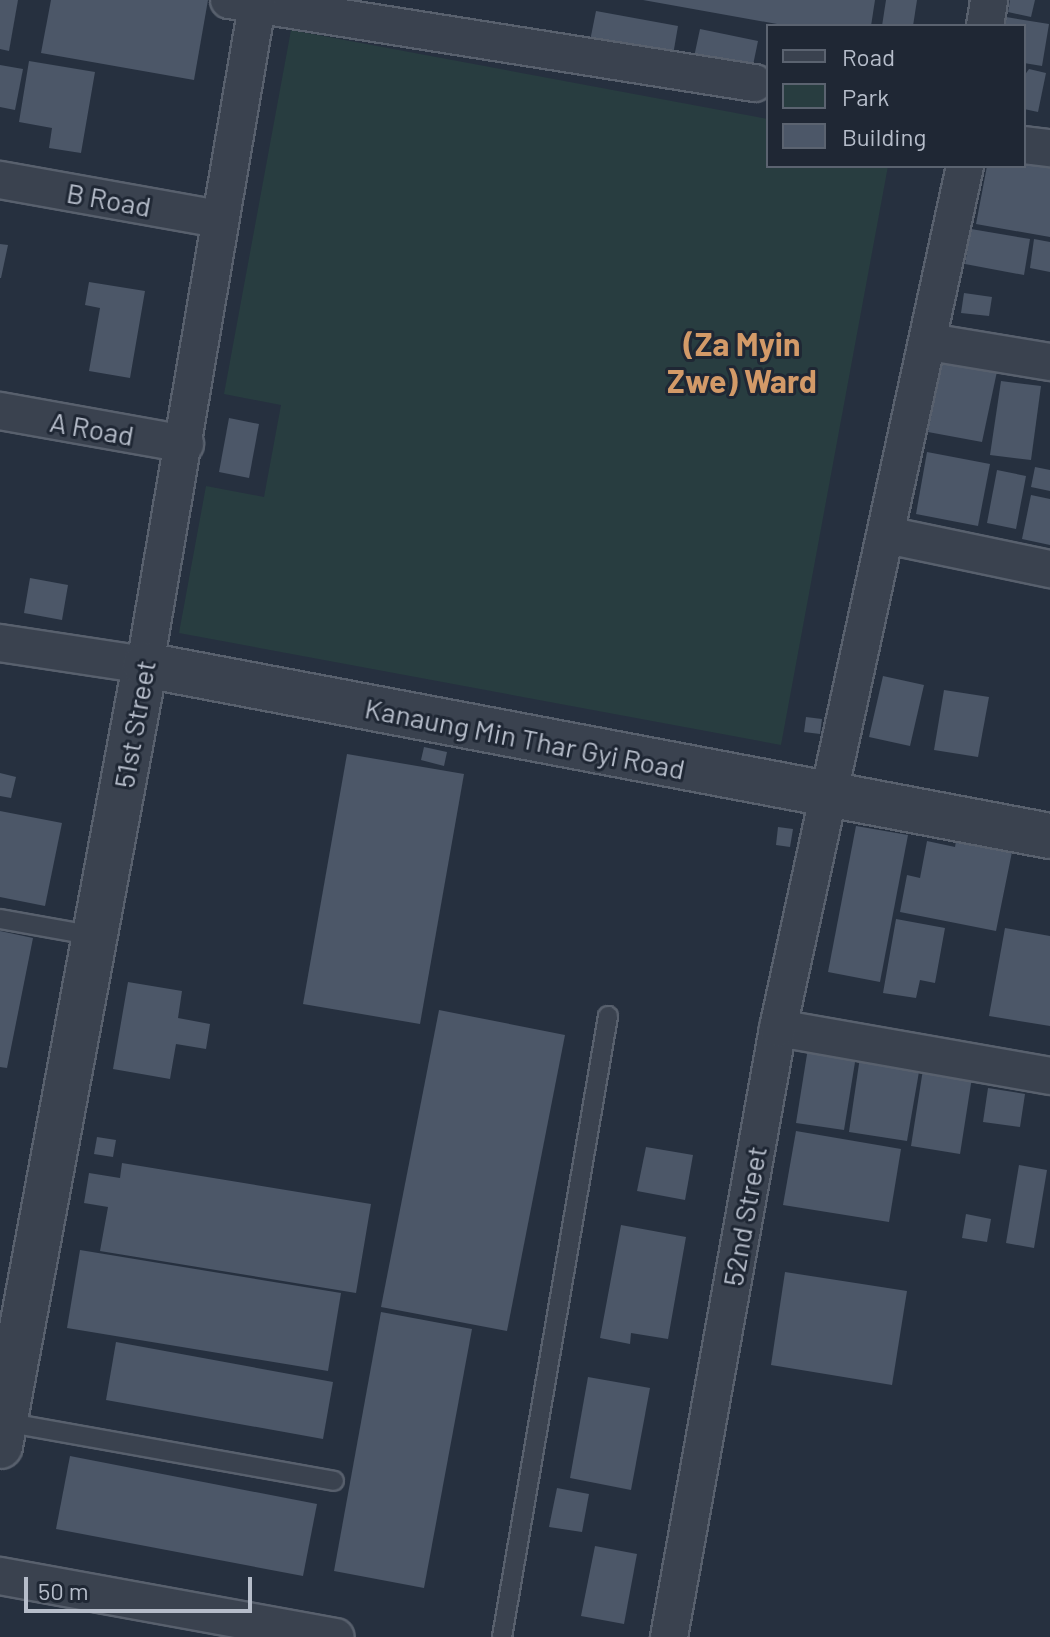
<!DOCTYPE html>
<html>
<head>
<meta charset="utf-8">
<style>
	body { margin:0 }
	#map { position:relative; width:1050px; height:1637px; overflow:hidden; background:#26303f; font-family:Barlow,sans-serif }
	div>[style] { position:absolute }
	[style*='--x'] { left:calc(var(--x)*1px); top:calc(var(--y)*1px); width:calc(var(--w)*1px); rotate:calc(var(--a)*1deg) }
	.green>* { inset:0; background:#283d40 }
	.building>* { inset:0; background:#4c5768 }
	.roads { filter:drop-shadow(2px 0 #58606d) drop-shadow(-2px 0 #58606d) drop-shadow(0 2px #58606d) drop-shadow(0 -2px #58606d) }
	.service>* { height:18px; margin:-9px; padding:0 9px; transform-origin:9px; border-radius:9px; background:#3a424f }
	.minor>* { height:36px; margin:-18px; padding:0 18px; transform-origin:18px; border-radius:18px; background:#3a424f }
	.tertiary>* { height:44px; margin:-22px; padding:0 22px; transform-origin:22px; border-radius:22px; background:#3a424f }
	span { translate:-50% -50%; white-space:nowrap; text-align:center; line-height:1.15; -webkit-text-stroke:6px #1f2734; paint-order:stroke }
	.street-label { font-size:28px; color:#b6bdca }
	.quarter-label { font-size:32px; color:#d39a68; font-weight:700 }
	.legend { position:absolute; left:766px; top:24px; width:260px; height:144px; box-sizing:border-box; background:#1f2734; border:2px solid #5b6370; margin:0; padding:10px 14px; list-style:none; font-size:24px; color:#b6bdca }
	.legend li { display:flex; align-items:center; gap:16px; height:40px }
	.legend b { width:40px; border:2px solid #5b6370 }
	.scale { position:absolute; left:24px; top:1577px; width:228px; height:36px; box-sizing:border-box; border:4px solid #b6bdca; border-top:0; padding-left:10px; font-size:24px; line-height:28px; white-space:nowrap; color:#b6bdca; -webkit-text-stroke:6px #1f2734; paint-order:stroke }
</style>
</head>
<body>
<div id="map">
	<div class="green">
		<div style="clip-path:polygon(291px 30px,768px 119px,768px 166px,888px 166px,781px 745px,179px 633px,206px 486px,264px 497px,281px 405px,224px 394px)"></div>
	</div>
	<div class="building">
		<div style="clip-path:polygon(0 0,18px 0,9px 51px,0 49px)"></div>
		<div style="clip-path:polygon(51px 0,208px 0,194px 80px,41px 53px)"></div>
		<div style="clip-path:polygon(643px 0,875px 0,871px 26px,788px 26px)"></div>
		<div style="clip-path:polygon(886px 0,917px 0,913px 26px,882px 26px)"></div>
		<div style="clip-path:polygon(1010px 0,1035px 0,1031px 17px,1008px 12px)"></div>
		<div style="clip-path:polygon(596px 11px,678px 26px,673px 55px,590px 41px)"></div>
		<div style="clip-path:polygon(1006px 17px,1049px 24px,1042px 66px,1024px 63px,1024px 26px,1004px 26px)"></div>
		<div style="clip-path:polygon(700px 29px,758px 41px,752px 70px,694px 57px)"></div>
		<div style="clip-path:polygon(29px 61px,95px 72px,81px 153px,49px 148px,52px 128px,19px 122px)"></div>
		<div style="clip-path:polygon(0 65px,23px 69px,15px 110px,0 107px)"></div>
		<div style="clip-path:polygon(1029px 69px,1046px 73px,1038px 112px,1024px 109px,1024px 76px)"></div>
		<div style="clip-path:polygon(1024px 154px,1050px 159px,1050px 237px,976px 224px,987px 166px,1024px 166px)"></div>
		<div style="clip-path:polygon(971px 229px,1030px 239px,1024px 275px,965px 264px)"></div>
		<div style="clip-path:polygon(1034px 239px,1050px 242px,1050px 272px,1030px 268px)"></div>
		<div style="clip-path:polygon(0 244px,8px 245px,1px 278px,0 278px)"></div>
		<div style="clip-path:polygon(89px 282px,145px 291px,130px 378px,89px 371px,100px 308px,85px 305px)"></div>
		<div style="clip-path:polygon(964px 293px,992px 297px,989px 316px,961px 313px)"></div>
		<div style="clip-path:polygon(944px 351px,999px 362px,982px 442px,928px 432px)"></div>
		<div style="clip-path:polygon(1001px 381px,1041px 386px,1031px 460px,990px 455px)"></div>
		<div style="clip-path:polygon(229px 418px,259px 424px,249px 478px,219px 472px)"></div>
		<div style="clip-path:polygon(927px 452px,990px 464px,978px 526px,916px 514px)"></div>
		<div style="clip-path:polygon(1035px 467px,1050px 470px,1050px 491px,1031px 487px)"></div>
		<div style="clip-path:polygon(997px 470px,1026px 476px,1016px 529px,987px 523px)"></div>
		<div style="clip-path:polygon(1031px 495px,1050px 499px,1050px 545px,1022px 539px)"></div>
		<div style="clip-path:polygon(30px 578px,68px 585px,62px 620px,24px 613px)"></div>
		<div style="clip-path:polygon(883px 676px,924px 685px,910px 746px,869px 737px)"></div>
		<div style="clip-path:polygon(944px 690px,989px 697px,978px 757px,934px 750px)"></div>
		<div style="clip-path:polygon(806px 717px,822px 719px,820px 734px,804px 732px)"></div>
		<div style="clip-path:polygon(424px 747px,447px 752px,444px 766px,421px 760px)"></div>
		<div style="clip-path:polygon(347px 754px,464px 774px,420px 1024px,303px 1004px)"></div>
		<div style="clip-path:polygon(0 773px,16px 777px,11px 798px,0 796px)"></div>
		<div style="clip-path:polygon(0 811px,62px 823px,45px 906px,0 897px)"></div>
		<div style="clip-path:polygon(856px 826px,908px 835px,880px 982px,828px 972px)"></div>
		<div style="clip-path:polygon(778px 827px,793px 829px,790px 847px,776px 845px)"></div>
		<div style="clip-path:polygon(957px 835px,1013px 847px,996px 931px,900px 912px,907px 875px,920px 878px,927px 841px,955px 847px)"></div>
		<div style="clip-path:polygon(896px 919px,945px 928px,935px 983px,920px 980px,916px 998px,883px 993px)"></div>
		<div style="clip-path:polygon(1005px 928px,1050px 936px,1050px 1026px,989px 1016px)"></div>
		<div style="clip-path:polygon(0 931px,33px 938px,7px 1068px,0 1067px)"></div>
		<div style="clip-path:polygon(128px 982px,182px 991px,178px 1018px,210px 1024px,206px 1049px,176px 1044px,170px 1079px,113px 1069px)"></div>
		<div style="clip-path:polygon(439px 1010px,565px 1035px,507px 1331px,381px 1307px)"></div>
		<div style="clip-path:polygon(808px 1048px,856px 1056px,844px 1130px,796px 1123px)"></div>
		<div style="clip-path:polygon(860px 1057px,920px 1066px,907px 1141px,849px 1132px)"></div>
		<div style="clip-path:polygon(924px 1063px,973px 1071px,960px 1154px,911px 1146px)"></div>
		<div style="clip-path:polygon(988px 1088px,1025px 1094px,1020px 1127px,983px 1122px)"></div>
		<div style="clip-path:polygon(796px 1131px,901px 1149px,889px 1222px,783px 1205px)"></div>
		<div style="clip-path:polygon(97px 1137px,116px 1140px,113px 1157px,94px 1154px)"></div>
		<div style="clip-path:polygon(646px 1147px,693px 1155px,685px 1200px,637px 1191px)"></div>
		<div style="clip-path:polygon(122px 1163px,371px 1204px,356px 1293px,100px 1251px,108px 1207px,84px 1203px,89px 1173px,120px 1178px)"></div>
		<div style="clip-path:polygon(1019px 1165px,1047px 1170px,1034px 1248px,1006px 1243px)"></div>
		<div style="clip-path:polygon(966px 1214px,991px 1219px,987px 1242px,962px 1238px)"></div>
		<div style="clip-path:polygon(621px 1225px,686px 1237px,668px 1339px,631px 1333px,630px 1344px,600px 1338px)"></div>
		<div style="clip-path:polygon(80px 1250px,341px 1293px,328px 1371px,67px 1328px)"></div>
		<div style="clip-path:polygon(785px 1272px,907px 1291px,892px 1385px,771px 1365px)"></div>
		<div style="clip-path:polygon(381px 1312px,472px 1329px,424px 1588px,334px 1571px)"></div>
		<div style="clip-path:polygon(116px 1342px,333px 1382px,323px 1439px,106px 1400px)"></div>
		<div style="clip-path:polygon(588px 1377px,650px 1388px,631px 1490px,570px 1478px)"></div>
		<div style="clip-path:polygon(70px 1456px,317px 1504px,303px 1576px,56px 1529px)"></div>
		<div style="clip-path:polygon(557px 1488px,589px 1494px,582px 1532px,549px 1527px)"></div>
		<div style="clip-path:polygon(595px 1546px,637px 1554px,624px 1624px,581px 1616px)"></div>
	</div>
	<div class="roads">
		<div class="service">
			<div style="--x:0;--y:919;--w:97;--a:10.1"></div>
			<div style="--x:4;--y:1422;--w:335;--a:10.1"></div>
			<div style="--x:502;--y:1637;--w:630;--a:-80.31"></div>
		</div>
		<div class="minor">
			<div style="--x:229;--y:0;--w:532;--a:8.98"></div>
			<div style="--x:985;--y:26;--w:26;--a:-81"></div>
			<div style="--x:1024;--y:145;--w:26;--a:7"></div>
			<div style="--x:0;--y:180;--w:221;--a:10.1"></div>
			<div style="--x:929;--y:342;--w:123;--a:9.4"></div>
			<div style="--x:0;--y:411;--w:188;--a:10.1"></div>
			<div style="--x:887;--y:535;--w:167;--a:11.8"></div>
			<div style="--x:0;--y:643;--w:147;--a:8.6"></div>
			<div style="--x:145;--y:665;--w:675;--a:-80.36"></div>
			<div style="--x:778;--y:1028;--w:276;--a:10"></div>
			<div style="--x:0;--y:1576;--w:341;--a:10.3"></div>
			<div style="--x:669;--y:1637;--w:619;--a:-79.85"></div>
			<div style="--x:778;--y:1028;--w:882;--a:-77.76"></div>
		</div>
		<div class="tertiary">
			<div style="--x:0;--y:1446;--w:794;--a:-79.48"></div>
			<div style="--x:145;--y:665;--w:921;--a:10.7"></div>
		</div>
	</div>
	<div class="street-label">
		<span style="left:109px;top:199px;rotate:10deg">B Road</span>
		<span style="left:92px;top:428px;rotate:10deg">A Road</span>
		<span style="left:134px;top:724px;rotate:-80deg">51st Street</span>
		<span style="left:525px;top:738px;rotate:11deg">Kanaung Min Thar Gyi Road</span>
		<span style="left:744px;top:1216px;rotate:-80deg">52nd Street</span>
	</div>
	<div class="quarter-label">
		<span style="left:742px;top:362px">(Za Myin<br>Zwe) Ward</span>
	</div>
	<ul class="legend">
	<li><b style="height:10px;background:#3a424f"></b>Road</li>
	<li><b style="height:22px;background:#283d40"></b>Park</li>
	<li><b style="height:22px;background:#4c5768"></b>Building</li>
	</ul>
	<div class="scale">50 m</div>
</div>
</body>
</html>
